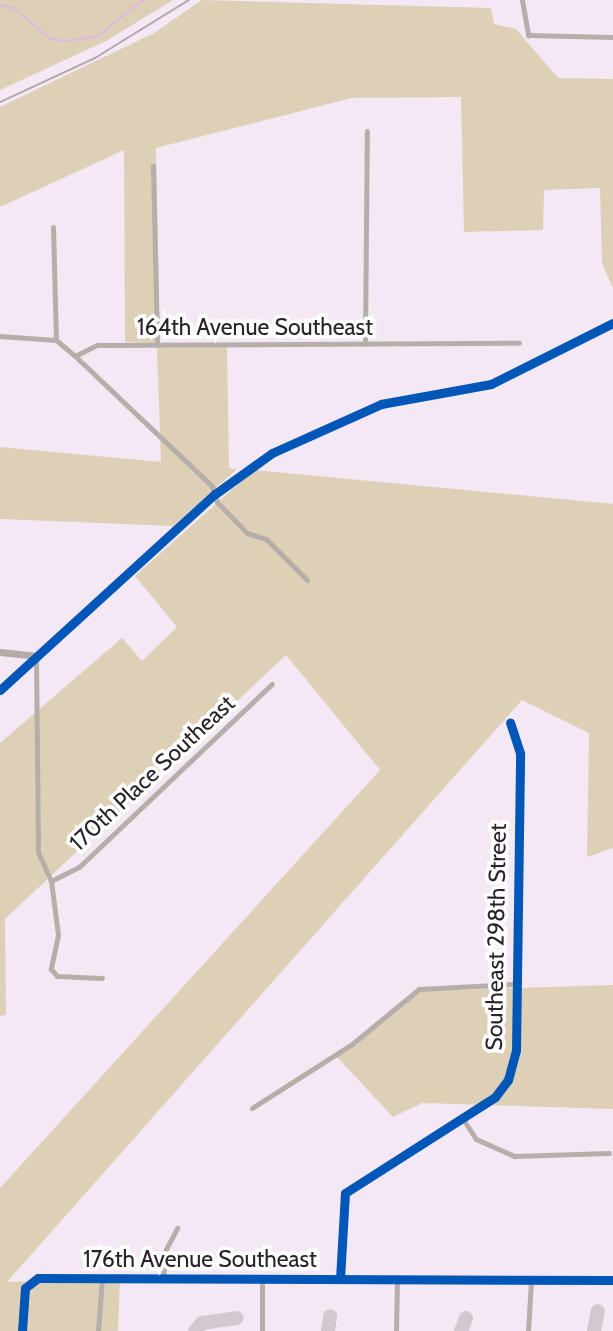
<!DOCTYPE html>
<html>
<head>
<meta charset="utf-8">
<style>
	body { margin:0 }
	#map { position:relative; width:613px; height:1331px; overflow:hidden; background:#f4e8f5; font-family:Cabin,sans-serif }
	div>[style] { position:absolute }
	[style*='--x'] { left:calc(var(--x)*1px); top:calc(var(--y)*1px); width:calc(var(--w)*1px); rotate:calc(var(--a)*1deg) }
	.green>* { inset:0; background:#ddd0b7 }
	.stream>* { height:2px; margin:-1px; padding:0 1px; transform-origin:1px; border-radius:1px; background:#e0b8e2 }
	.taxiway>* { height:14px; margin:-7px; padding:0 7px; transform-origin:7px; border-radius:7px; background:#d2c8d0 }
	.street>* { height:5px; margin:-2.5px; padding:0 2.5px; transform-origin:2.5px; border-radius:2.5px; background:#b6afa9 }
	.secondary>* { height:7px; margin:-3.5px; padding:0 3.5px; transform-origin:3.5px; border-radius:3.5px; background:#b4aca6 }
	.rail>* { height:2px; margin:-1px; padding:0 1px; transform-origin:1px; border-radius:1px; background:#b0a8aa }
	.cycleway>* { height:9px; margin:-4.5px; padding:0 4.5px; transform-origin:4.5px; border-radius:4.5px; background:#0057b8 }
	span { translate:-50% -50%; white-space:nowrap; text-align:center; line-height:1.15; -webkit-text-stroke:7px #fff; paint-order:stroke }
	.street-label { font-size:23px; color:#2a222b }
</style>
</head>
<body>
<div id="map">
	<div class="green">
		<div style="clip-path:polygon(0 0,173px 0,108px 40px,0 90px)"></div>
		<div style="clip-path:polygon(202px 0,491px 8px,494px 24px,516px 29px,558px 78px,613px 79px,613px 288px,602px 263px,600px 188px,544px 190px,543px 230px,464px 232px,461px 97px,352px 98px,156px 148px,160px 343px,125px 342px,124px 150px,0 207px,0 107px,154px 33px)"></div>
		<div style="clip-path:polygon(227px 347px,229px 468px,237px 469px,173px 526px,0 519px,0 447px,161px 462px,157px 348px)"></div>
		<div style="clip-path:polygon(254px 470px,613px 504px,613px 848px,587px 857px,589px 733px,522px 700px,7px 1282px,120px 1278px,118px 1331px,0 1331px,0 1188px,380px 770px,286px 655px,5px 919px,6px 1015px,0 1016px,0 743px,122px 638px,142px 661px,177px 627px,135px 576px)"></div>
		<div style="clip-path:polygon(613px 985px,613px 1109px,422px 1103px,393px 1117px,337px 1057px,421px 991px)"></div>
	</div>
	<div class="stream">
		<div style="--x:0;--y:5;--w:14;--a:12"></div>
		<div style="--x:14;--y:8;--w:48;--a:40.7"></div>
		<div style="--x:50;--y:39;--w:18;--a:6"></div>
		<div style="--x:68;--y:41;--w:30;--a:-9"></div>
		<div style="--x:98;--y:36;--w:58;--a:-38.7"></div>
	</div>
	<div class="taxiway">
		<div style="--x:195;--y:1331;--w:11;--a:-49"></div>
		<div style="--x:202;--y:1323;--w:35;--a:-8"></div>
		<div style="--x:328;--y:1331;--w:15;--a:-82"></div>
		<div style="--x:461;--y:1331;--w:14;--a:-69"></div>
		<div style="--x:594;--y:1331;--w:20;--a:-79"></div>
	</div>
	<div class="street">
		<div style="--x:522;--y:0;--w:36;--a:80"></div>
		<div style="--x:528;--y:35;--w:85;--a:1.3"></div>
		<div style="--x:153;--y:166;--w:179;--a:88.7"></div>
		<div style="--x:53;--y:227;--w:113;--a:88.5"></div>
		<div style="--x:0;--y:336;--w:56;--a:4.1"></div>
		<div style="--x:56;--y:340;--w:25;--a:40"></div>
		<div style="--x:75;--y:356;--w:25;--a:-27"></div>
		<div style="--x:97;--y:345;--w:422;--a:-0.3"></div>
		<div style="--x:365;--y:344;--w:213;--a:-89.5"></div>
		<div style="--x:75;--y:356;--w:189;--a:43.5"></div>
		<div style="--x:212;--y:486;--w:17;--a:73"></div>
		<div style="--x:217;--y:502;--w:43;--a:45.9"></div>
		<div style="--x:247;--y:533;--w:20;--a:18"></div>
		<div style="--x:266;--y:539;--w:58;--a:45"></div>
		<div style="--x:36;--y:656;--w:196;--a:89.4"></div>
		<div style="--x:38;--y:852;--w:32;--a:66"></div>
		<div style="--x:51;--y:881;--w:54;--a:82.6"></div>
		<div style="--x:58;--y:935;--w:35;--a:102"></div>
		<div style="--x:51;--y:969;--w:9;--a:49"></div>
		<div style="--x:57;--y:976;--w:45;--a:2.5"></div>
		<div style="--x:51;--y:881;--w:31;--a:-27"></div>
		<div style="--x:79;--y:867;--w:266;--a:-43.5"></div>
		<div style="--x:252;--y:1108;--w:119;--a:-32.6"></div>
		<div style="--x:352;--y:1044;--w:87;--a:-39.4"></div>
		<div style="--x:419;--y:989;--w:94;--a:-3"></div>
		<div style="--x:463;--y:1119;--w:24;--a:57"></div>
		<div style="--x:476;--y:1139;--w:42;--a:24.1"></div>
		<div style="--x:514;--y:1156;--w:95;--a:-1.8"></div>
		<div style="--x:163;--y:1278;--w:29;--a:-84"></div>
		<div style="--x:166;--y:1249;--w:24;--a:-62"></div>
		<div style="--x:340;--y:1279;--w:86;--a:-86.7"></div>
		<div style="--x:345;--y:1193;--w:178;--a:-32.6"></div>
		<div style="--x:495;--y:1097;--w:21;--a:-53"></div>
		<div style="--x:508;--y:1080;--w:31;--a:-75"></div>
		<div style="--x:516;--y:1050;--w:297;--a:-89.2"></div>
		<div style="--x:520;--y:753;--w:32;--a:-108"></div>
		<div style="--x:22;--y:1331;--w:43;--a:-86"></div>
		<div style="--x:25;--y:1288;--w:16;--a:-38"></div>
		<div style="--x:38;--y:1278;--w:575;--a:0.2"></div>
		<div style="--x:98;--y:1331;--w:53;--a:-85.7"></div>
		<div style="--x:262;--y:1331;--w:52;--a:-90"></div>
		<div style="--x:396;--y:1331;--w:52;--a:-88.9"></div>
		<div style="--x:528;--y:1331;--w:51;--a:-86.6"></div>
	</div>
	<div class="secondary">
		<div style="--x:0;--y:652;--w:36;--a:6"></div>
		<div style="--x:0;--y:690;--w:291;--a:-42.4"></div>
		<div style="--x:215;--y:494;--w:70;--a:-35.7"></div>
		<div style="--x:272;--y:453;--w:120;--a:-24.2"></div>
		<div style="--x:381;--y:404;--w:112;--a:-10.3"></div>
		<div style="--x:491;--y:384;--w:136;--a:-26.6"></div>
	</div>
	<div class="rail">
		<div style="--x:0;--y:102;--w:105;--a:-24.9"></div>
		<div style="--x:95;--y:58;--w:110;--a:-31.7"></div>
	</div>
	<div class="cycleway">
		<div style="--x:0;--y:690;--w:291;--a:-42.4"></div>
		<div style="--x:215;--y:494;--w:70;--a:-35.7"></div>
		<div style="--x:272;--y:453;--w:120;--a:-24.2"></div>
		<div style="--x:381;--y:404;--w:112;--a:-10.3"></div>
		<div style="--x:491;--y:384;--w:136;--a:-26.6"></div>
		<div style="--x:340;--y:1279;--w:86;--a:-86.7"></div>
		<div style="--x:345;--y:1193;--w:178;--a:-32.6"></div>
		<div style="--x:495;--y:1097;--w:21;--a:-53"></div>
		<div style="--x:508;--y:1080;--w:31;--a:-75"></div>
		<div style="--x:516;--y:1050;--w:297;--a:-89.2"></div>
		<div style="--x:520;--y:753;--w:32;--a:-108"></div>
		<div style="--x:22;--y:1331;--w:43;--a:-86"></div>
		<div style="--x:25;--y:1288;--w:16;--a:-38"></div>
		<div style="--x:38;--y:1278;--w:575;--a:0.2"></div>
	</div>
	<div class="street-label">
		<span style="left:255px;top:327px">164th Avenue Southeast</span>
		<span style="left:152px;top:773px;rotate:-43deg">170th Place Southeast</span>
		<span style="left:496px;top:937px;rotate:-89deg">Southeast 298th Street</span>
		<span style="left:200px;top:1259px">176th Avenue Southeast</span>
	</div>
</div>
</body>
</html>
